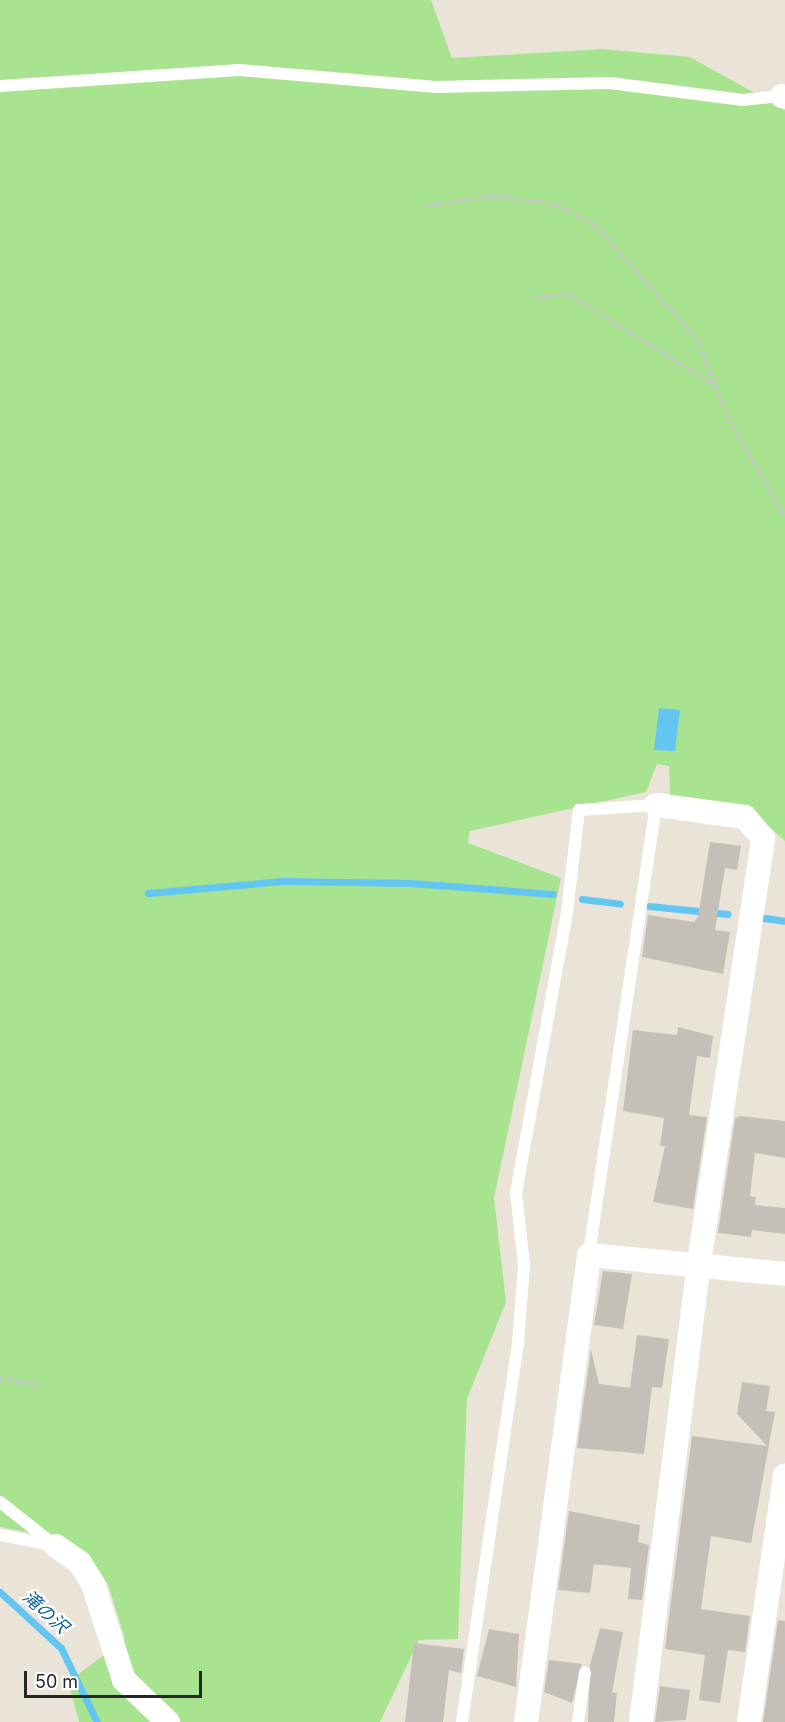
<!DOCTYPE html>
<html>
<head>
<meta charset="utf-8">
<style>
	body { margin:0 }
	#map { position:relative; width:785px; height:1722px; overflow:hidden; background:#eae3d7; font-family:Inter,"Noto Sans JP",sans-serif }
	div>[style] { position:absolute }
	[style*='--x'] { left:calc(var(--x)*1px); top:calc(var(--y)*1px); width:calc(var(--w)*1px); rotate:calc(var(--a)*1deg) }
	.green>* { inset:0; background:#a8e490 }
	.water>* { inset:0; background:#63c5f2 }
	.stream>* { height:7px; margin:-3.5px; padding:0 3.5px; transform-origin:3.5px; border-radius:3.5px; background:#63c5f2 }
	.building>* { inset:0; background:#c5c0b7 }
	.path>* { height:4px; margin-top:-2px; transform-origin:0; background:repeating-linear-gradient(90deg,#c7c7c7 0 4.5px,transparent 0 7.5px) }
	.lane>* { height:12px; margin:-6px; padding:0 6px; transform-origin:6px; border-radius:6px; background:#fff }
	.street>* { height:24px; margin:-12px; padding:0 12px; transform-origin:12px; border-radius:12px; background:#fff }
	span { translate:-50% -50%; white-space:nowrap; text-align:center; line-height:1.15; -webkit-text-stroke:5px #fff; paint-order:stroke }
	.water-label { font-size:18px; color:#085f99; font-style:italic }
	.scale { position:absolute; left:24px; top:1671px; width:178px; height:27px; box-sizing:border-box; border:3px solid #262626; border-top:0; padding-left:8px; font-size:18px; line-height:21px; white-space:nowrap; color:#262626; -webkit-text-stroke:4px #fff; paint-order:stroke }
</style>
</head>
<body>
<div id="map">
	<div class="green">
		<div style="clip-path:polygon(0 0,431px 0,452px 58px,603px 49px,690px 57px,785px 110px,785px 841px,748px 808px,670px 796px,669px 766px,657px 764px,646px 792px,470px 831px,468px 843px,561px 878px,494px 1198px,506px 1302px,467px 1399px,458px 1639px,419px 1640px,380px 1722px,79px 1722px,68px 1682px,125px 1639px,108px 1584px,69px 1540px,0 1527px)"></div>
	</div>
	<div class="water">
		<div style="clip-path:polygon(659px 708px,680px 710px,675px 751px,654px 750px)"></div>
	</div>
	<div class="stream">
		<div style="--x:148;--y:893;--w:135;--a:-5.1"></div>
		<div style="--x:282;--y:881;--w:129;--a:0.9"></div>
		<div style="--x:411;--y:883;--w:142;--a:4.4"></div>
		<div style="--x:582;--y:899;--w:38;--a:7"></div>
		<div style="--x:649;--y:906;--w:79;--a:5.8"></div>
		<div style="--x:757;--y:917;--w:28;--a:8"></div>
		<div style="--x:0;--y:1592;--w:83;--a:42.6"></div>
		<div style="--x:61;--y:1648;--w:82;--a:64.1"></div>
	</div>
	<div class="building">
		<div style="clip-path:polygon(710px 842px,741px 846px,737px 870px,725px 868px,715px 930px,730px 932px,723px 974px,642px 957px,648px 915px,694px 922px,698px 917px)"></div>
		<div style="clip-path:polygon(678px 1027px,713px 1036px,710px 1058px,697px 1056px,689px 1115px,707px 1117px,693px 1209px,653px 1202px,665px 1146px,660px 1146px,664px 1118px,623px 1111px,633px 1030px,677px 1035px)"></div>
		<div style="clip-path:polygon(740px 1116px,785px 1121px,785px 1158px,755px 1153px,750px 1196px,756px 1197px,755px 1205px,785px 1208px,785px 1234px,752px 1230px,751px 1237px,718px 1233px,735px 1119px)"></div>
		<div style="clip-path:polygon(603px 1271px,632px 1274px,623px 1329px,594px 1325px)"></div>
		<div style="clip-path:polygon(637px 1335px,669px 1339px,662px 1388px,652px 1387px,644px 1454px,577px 1448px,591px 1349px,599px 1384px,630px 1388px)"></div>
		<div style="clip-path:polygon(742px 1382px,770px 1386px,766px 1411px,775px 1412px,751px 1543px,711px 1536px,701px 1609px,750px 1616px,745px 1652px,728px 1650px,720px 1703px,699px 1700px,705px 1655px,665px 1649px,692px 1436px,767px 1446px,737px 1414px)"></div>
		<div style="clip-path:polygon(569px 1511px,640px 1525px,638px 1542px,649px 1545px,642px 1600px,628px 1599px,631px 1568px,594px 1564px,590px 1593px,558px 1590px)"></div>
		<div style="clip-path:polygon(778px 1620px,785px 1621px,785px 1722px,763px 1722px)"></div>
		<div style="clip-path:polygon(600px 1628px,623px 1632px,612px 1692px,617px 1693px,614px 1722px,588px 1722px,590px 1665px)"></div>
		<div style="clip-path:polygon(489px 1629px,519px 1634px,516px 1687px,477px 1676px)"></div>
		<div style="clip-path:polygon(414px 1643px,464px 1649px,461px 1673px,449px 1670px,443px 1722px,405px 1722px)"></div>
		<div style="clip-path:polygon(549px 1660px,582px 1664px,572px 1703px,544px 1692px)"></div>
		<div style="clip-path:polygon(660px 1686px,690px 1690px,686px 1720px,655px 1722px)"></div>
	</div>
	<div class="path">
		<div style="--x:425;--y:206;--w:71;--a:-8.1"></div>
		<div style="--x:495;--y:196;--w:62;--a:7.5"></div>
		<div style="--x:556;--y:204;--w:44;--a:28.3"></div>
		<div style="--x:595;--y:225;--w:151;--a:48"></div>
		<div style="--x:696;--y:337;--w:89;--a:68.3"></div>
		<div style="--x:729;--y:420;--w:112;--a:60"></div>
		<div style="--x:535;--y:298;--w:33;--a:-7"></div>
		<div style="--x:568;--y:294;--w:174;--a:31.9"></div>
		<div style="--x:0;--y:1378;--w:41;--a:11.3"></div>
	</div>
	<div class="lane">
		<div style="--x:0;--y:86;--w:240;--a:-3.8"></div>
		<div style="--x:239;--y:70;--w:198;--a:4.9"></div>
		<div style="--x:436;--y:87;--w:174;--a:-1.3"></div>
		<div style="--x:610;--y:83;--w:134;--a:7.3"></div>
		<div style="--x:743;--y:100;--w:39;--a:-6"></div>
		<div style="--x:0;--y:1502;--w:71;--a:38.2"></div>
		<div style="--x:0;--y:1535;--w:53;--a:10.9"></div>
		<div style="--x:462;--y:1722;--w:383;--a:-81.6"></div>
		<div style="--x:518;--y:1343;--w:78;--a:-85.6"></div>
		<div style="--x:524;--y:1265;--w:72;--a:-96.3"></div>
		<div style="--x:516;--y:1193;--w:286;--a:-79.7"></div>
		<div style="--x:567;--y:912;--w:103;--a:-83.3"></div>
		<div style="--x:579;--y:810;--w:77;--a:-3.7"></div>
		<div style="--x:656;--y:805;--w:455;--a:98.5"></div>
		<div style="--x:578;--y:1722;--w:50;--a:-82"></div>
	</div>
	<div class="street">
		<div style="--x:782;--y:96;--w:3;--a:18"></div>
		<div style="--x:56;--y:1546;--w:29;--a:35"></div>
		<div style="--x:80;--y:1563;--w:25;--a:58"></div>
		<div style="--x:93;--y:1584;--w:101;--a:72.1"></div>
		<div style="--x:124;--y:1680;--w:61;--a:43.7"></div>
		<div style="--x:526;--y:1722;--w:471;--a:-82.3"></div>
		<div style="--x:589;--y:1255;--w:197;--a:5.5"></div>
		<div style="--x:641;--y:1722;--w:463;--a:-82.8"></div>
		<div style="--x:699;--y:1263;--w:430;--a:-81.4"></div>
		<div style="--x:763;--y:838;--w:28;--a:-131"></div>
		<div style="--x:745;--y:817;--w:90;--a:-172.3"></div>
		<div style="--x:749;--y:1722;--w:249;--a:-81.7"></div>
	</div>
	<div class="water-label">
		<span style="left:45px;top:1612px;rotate:42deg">滝の沢</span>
	</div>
	<div class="scale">50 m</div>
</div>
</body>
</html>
